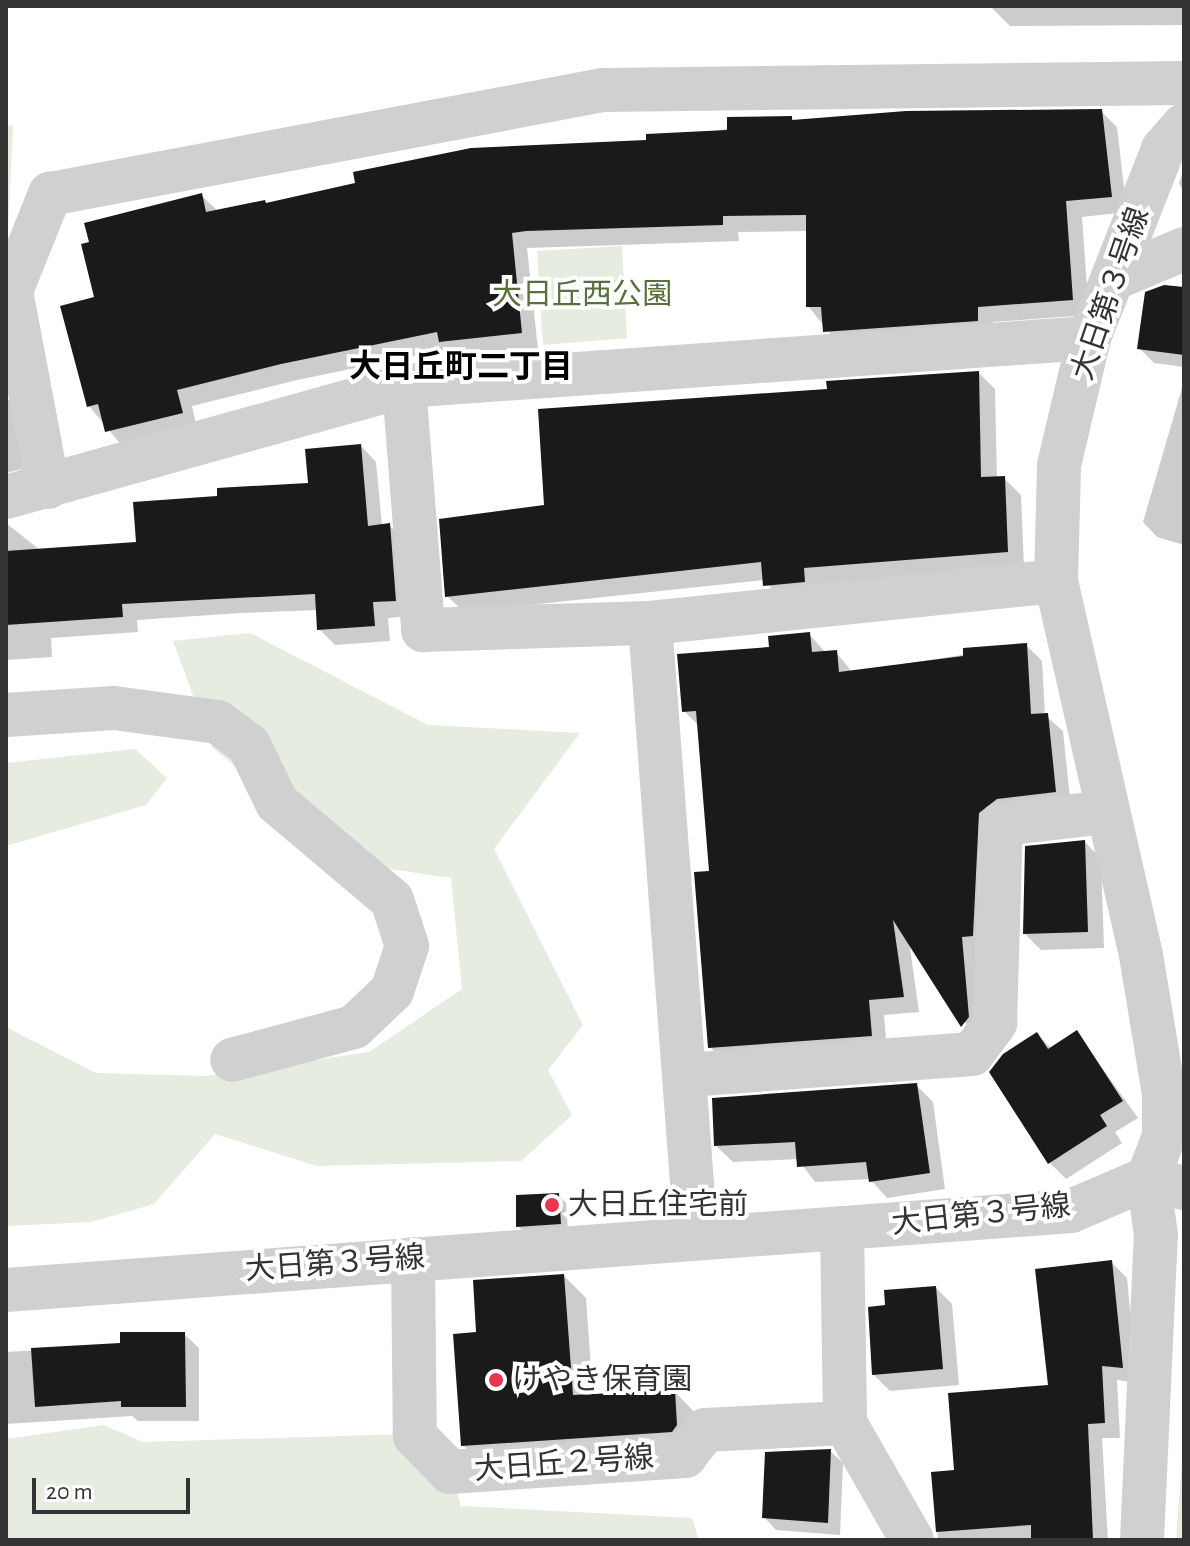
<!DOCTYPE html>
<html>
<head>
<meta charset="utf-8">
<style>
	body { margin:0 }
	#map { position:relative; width:1190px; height:1546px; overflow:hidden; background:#fff; font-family:"Alegreya Sans","Noto Sans JP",sans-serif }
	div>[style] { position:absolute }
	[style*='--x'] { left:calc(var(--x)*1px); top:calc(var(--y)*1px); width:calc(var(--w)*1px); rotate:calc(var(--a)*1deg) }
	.green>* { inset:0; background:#e6ecdf }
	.shadow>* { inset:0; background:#0003 }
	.building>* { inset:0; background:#1a1a1a }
	.minor>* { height:44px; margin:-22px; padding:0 22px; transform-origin:22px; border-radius:22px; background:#d0d0d0 }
	.dots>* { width:22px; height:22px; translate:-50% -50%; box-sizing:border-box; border:4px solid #fff; border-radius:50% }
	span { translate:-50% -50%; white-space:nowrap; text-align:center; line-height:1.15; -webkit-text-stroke:8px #fff; paint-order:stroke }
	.street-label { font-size:30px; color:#333 }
	.park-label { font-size:30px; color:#58703e }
	.poi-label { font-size:30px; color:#333 }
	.left { translate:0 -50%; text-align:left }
	.neighbourhood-label { font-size:32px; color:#000; font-weight:700 }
	.frame { position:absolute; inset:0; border:8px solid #333; pointer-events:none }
	.scale { position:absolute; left:32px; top:1478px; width:158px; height:36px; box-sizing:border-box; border:4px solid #333; border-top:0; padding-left:10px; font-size:24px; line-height:28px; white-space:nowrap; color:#333; -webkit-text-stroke:6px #fff; paint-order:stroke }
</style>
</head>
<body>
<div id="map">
	<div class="green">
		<div style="clip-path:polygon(13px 125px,8px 230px,6px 277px,6px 127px)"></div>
		<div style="clip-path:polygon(622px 246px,627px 338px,543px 345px,537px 251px)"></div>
		<div style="clip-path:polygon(250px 633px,428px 725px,580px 733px,494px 849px,583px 1025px,548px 1070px,572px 1115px,521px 1161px,317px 1166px,215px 1134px,154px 1204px,91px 1222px,6px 1226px,6px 1027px,96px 1073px,206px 1076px,369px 1052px,462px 989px,451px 878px,350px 863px,212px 747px,173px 641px)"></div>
		<div style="clip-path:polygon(135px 749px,167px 778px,146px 805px,6px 846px,6px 763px)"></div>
		<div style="clip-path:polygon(104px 1425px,143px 1442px,439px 1433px,461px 1506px,692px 1518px,699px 1540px,6px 1540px,6px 1439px)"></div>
		<div style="clip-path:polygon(1184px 1435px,1184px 1540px,1176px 1540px)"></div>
	</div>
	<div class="shadow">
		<div style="clip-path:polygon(990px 6px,1184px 6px,1184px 25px,1010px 26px)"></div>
		<div style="clip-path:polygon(1101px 111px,1117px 127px,1127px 212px,1082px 217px,1089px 315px,993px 322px,994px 336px,841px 347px,808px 306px,808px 231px,738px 232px,739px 241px,527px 248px,538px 349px,457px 358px,448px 349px,297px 380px,192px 406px,197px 429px,123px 447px,89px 406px,97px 298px,201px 195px,218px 211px,268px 205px,792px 118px,796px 122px)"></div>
		<div style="clip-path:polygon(1184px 169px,1184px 193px,1179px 183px)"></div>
		<div style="clip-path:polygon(1184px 289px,1184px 367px,1154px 363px,1139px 348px)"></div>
		<div style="clip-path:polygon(979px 373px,995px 389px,997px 479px,1004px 478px,1021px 495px,1024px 568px,782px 602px,765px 580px,464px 612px,447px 596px,546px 507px,829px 391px)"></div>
		<div style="clip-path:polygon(1184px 381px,1184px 545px,1157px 537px,1143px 522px)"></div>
		<div style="clip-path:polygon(6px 397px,18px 409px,22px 469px,6px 473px)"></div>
		<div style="clip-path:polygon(361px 446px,376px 462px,382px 526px,389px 525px,405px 541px,411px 616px,388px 618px,390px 641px,335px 645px,319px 629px,318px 610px,240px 613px,137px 620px,138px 632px,51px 638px,52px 657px,6px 660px,6px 523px,40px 550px,138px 544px,219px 498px,310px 484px)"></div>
		<div style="clip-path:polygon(809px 634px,826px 653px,836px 652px,852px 672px,1026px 645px,1042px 661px,1045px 715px,1063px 731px,1071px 808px,1014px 814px,978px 1041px,909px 941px,919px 1012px,884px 1015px,887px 1052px,726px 1063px,710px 1047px,711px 873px,699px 726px,684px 711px,771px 649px)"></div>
		<div style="clip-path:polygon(1085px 842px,1101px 859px,1104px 948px,1041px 950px,1025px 934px)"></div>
		<div style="clip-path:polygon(1077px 1033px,1138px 1118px,1115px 1132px,1122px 1143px,1066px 1179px,1050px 1163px,1037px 1034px,1052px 1049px)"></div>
		<div style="clip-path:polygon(916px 1085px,933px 1102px,945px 1189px,887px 1198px,870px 1179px,815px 1182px,798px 1159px,733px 1162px,716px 1146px)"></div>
		<div style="clip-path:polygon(558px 1195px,566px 1203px,568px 1231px,526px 1234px,518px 1226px)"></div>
		<div style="clip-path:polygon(1112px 1263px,1127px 1278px,1137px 1383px,1117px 1380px,1120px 1438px,1102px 1438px,1108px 1540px,938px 1540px,933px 1474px,957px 1472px,1050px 1387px)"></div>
		<div style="clip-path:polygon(564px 1276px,586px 1298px,593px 1396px,675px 1392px,697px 1415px,699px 1448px,485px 1468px,463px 1445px)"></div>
		<div style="clip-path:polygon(936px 1288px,952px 1304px,959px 1385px,890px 1391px,873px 1374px,887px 1307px)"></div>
		<div style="clip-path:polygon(184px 1334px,199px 1348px,199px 1421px,138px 1421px,132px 1416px,6px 1424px,6px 1352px,122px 1345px)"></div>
		<div style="clip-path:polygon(830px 1451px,843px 1463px,840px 1535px,776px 1530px,764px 1517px)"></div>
	</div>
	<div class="building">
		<div style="clip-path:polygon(1102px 109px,1112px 197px,1066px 201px,1073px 300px,978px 307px,978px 321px,823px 332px,821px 307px,806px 307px,806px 215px,723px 216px,723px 225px,526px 231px,512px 233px,522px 333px,439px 342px,437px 332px,281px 364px,177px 390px,183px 413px,105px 432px,98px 404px,87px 407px,60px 306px,94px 297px,81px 244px,89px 242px,84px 223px,202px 193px,206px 212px,265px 200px,266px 203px,355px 183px,353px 172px,471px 148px,646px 140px,646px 134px,727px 130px,727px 117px,792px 116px,792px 120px,906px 111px)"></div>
		<div style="clip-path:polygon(1164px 285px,1184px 287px,1184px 355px,1137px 349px,1145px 292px)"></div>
		<div style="clip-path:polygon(979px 371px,981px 477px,1005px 476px,1008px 552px,804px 568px,805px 582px,763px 586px,761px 562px,445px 597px,439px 519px,544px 505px,538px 409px,827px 389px,826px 381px)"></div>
		<div style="clip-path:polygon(361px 444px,368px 526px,390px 523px,396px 601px,373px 602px,375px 626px,317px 630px,315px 594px,122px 604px,123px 617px,6px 625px,6px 551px,136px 542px,133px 502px,217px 496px,217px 488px,308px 483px,305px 449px)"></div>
		<div style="clip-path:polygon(810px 632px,812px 652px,837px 650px,839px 672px,963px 656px,963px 648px,1027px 643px,1031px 714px,1048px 713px,1056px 792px,997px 799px,979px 813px,973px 936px,962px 937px,969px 1017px,961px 1027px,893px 920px,904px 997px,869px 1000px,872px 1036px,708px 1048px,694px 872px,709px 871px,696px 711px,682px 712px,677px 654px,769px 647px,768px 636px)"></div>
		<div style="clip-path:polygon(1085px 840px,1088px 932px,1023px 934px,1025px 846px)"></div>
		<div style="clip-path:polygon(1077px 1030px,1123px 1101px,1100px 1115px,1107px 1126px,1048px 1164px,989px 1072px,1003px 1054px,1037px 1032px,1048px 1049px)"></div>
		<div style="clip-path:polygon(917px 1083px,930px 1173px,869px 1182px,866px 1162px,797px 1167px,795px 1142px,714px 1146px,712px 1098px)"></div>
		<div style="clip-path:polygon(559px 1193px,561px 1224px,516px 1227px,516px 1195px)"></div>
		<div style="clip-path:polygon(1112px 1260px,1123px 1368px,1102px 1366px,1105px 1423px,1088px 1424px,1093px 1540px,1031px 1540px,1031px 1525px,936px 1532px,931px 1472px,954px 1470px,948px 1393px,1048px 1385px,1035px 1269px)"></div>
		<div style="clip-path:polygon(564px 1274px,573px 1395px,675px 1390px,677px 1425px,672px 1432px,461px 1446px,453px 1334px,476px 1332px,473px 1280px)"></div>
		<div style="clip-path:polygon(936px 1286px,943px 1369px,872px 1375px,868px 1307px,885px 1305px,884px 1290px)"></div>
		<div style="clip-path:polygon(120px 1332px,185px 1332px,186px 1407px,121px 1407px,121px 1401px,35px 1407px,31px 1348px,120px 1343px)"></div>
		<div style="clip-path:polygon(831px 1449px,828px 1523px,762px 1518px,765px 1452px)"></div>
	</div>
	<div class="minor">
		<div style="--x:1115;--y:278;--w:75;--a:-22.8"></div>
		<div style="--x:404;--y:386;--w:245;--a:85.5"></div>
		<div style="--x:423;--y:630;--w:227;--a:-1.8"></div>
		<div style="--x:650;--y:623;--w:408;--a:-5.9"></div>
		<div style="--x:48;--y:487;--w:199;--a:-100.7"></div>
		<div style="--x:11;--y:291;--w:105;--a:-68.1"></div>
		<div style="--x:50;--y:194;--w:563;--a:-10.65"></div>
		<div style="--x:603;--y:90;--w:581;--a:-0.69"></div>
		<div style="--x:6;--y:497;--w:413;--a:-15.6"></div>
		<div style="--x:404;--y:386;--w:687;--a:-4.01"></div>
		<div style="--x:650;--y:623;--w:615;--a:85.71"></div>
		<div style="--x:6;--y:715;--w:108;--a:-3.7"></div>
		<div style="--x:114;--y:708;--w:105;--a:7.7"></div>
		<div style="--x:218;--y:722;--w:39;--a:37"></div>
		<div style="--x:249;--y:745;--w:64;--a:64.2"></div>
		<div style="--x:277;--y:803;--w:150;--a:40.1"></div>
		<div style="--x:392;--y:900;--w:48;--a:71.9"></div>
		<div style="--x:407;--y:946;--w:47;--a:108.4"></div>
		<div style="--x:392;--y:991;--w:52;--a:136.5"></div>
		<div style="--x:354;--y:1027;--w:126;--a:164.9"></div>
		<div style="--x:687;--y:1075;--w:286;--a:-4.2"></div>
		<div style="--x:972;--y:1054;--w:39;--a:-53"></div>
		<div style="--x:995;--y:1023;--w:199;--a:-88.3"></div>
		<div style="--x:1001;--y:824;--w:106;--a:-6.5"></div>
		<div style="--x:842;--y:1228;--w:195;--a:89.1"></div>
		<div style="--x:845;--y:1423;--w:135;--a:60.2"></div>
		<div style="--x:413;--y:1259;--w:177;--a:89.4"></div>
		<div style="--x:415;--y:1436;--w:50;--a:45.8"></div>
		<div style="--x:450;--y:1472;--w:236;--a:-3.9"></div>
		<div style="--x:685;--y:1456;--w:33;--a:-52"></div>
		<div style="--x:705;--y:1430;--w:140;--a:-2.9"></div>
		<div style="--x:6;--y:1290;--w:1068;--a:-4.24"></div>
		<div style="--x:1071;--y:1211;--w:84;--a:-23.2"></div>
		<div style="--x:1148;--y:1178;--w:45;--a:-69.1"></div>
		<div style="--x:1164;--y:1136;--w:42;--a:-90"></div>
		<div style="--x:1164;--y:1094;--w:141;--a:-99.4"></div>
		<div style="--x:1141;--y:955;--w:384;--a:-102.8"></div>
		<div style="--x:1056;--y:581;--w:116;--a:-88.5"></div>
		<div style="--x:1059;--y:465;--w:130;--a:-76.7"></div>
		<div style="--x:1089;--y:338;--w:203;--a:-68.6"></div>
		<div style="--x:1163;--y:149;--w:32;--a:-49"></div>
		<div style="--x:1142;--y:1540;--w:305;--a:-87.4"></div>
		<div style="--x:1156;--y:1235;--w:58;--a:-98"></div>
		<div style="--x:1148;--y:1178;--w:37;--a:16"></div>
	</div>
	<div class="dots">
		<div style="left:552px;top:1205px;background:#e8364c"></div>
		<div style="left:496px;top:1380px;background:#e8364c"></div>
	</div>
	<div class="street-label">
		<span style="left:1111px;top:294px;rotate:-71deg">大日第３号線</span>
		<span style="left:981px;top:1215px;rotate:-6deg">大日第３号線</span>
		<span style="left:335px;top:1264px;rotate:-4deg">大日第３号線</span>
		<span style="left:564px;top:1464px;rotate:-4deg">大日丘２号線</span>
	</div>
	<div class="park-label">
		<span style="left:582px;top:295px">大日丘西公園</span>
	</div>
	<div class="poi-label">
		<span class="left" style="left:568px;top:1205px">大日丘住宅前</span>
		<span class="left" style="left:512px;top:1380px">けやき保育園</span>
	</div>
	<div class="neighbourhood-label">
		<span style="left:461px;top:367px">大日丘町二丁目</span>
	</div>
	<div class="frame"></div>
	<div class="scale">20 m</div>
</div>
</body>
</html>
